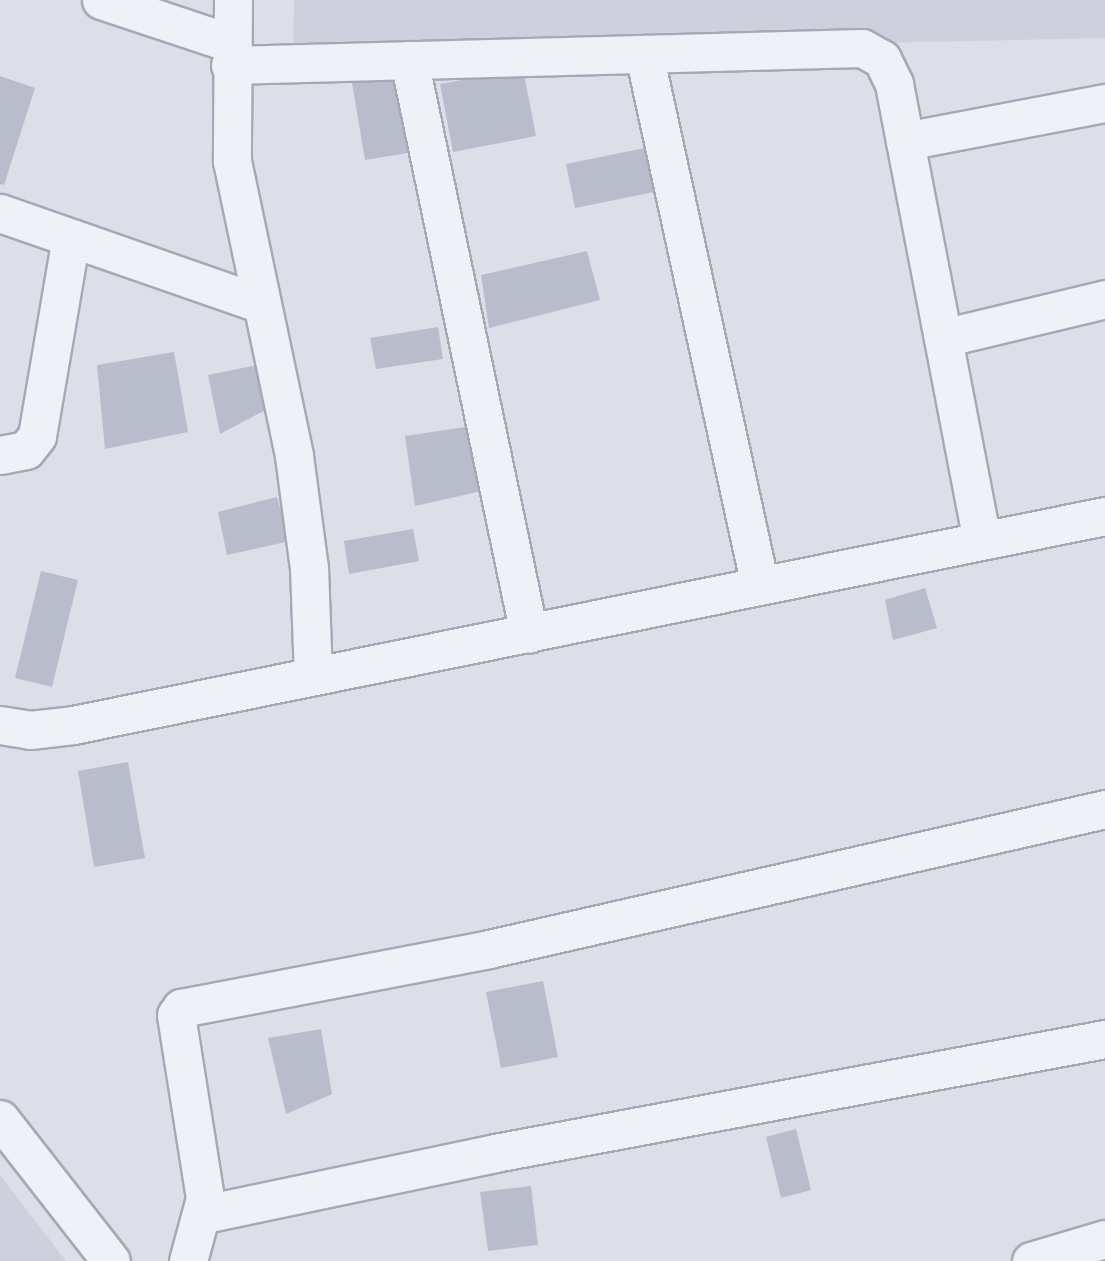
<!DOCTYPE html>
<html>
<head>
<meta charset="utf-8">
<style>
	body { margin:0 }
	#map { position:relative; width:1105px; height:1261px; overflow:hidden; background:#dcdfe8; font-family:Commissioner,sans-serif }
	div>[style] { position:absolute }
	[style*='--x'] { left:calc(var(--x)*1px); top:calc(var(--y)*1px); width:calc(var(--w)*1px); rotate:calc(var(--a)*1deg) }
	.built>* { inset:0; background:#ced1dd }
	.building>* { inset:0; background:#b9bdcb }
	.roads { filter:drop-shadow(2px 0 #a5a9b5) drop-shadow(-2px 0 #a5a9b5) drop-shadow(0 2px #a5a9b5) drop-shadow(0 -2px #a5a9b5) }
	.minor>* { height:37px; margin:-18.5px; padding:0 18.5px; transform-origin:18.5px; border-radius:18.5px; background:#eff1f6 }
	span { translate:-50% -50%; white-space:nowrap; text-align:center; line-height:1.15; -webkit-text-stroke:5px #eceef5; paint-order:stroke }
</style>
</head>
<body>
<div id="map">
	<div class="built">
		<div style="clip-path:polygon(294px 0,1105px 0,1105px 38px,293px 56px)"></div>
		<div style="clip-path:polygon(0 1175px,66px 1261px,0 1261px)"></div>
	</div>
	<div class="building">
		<div style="clip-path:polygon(400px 69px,413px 152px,365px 160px,351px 77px)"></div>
		<div style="clip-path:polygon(523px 69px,536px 136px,453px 152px,440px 84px)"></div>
		<div style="clip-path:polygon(0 76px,35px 88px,4px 185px,0 184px)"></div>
		<div style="clip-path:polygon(645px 148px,654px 192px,575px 208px,566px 164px)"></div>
		<div style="clip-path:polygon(587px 251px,600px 300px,489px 328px,481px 275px)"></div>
		<div style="clip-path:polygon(438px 327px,443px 359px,376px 369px,370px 338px)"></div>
		<div style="clip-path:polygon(174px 352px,188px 432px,105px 449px,97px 365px)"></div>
		<div style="clip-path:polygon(267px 363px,275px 405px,220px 434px,208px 375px)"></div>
		<div style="clip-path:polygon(472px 426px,482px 491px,415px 506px,405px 436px)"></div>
		<div style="clip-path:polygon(277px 497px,290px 541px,227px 555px,218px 512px)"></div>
		<div style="clip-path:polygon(413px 529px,419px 561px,349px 574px,344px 541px)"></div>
		<div style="clip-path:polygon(41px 571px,78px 580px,52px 687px,15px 678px)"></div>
		<div style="clip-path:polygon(925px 588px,937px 628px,893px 640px,885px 600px)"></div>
		<div style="clip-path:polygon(128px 762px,145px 858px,94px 867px,78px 771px)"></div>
		<div style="clip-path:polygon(543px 981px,558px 1057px,501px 1068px,486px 992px)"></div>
		<div style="clip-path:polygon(321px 1029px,332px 1094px,286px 1114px,268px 1038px)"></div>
		<div style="clip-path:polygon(796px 1129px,811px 1190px,781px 1198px,766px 1137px)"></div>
		<div style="clip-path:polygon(531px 1186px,538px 1245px,488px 1251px,480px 1192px)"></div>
	</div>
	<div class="roads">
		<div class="minor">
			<div style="--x:101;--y:0;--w:136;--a:18.4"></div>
			<div style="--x:233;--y:0;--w:161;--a:90.4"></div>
			<div style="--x:232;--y:161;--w:301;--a:78.1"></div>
			<div style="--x:294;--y:456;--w:113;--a:82.4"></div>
			<div style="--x:309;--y:568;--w:108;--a:87.9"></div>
			<div style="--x:644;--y:54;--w:544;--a:77.7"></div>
			<div style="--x:409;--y:60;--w:586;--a:78.19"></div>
			<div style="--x:230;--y:65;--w:632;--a:-1.54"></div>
			<div style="--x:862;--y:48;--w:23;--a:29"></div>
			<div style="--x:882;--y:59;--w:28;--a:64"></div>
			<div style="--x:894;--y:84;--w:464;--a:79.1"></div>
			<div style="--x:905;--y:141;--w:204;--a:-10.8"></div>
			<div style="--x:0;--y:213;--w:276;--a:19.2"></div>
			<div style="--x:943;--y:338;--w:167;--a:-13.5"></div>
			<div style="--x:0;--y:455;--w:26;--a:-11"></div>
			<div style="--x:26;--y:450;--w:18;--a:-52"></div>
			<div style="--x:37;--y:436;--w:201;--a:-80.3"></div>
			<div style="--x:0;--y:725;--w:30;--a:9"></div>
			<div style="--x:30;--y:730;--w:43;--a:-6.6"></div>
			<div style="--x:73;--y:725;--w:1053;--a:-11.45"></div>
			<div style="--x:0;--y:1119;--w:180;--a:52"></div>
			<div style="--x:204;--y:1214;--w:297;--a:-11.8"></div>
			<div style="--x:495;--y:1153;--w:621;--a:-10.59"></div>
			<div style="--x:188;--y:1261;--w:65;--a:-74.9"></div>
			<div style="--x:205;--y:1198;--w:185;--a:-99"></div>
			<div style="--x:176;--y:1015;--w:9;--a:-54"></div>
			<div style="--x:181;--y:1008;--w:314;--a:-10.8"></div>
			<div style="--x:489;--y:949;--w:632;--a:-12.8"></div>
			<div style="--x:1031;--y:1261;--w:77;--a:-16.6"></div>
		</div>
	</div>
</div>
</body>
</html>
